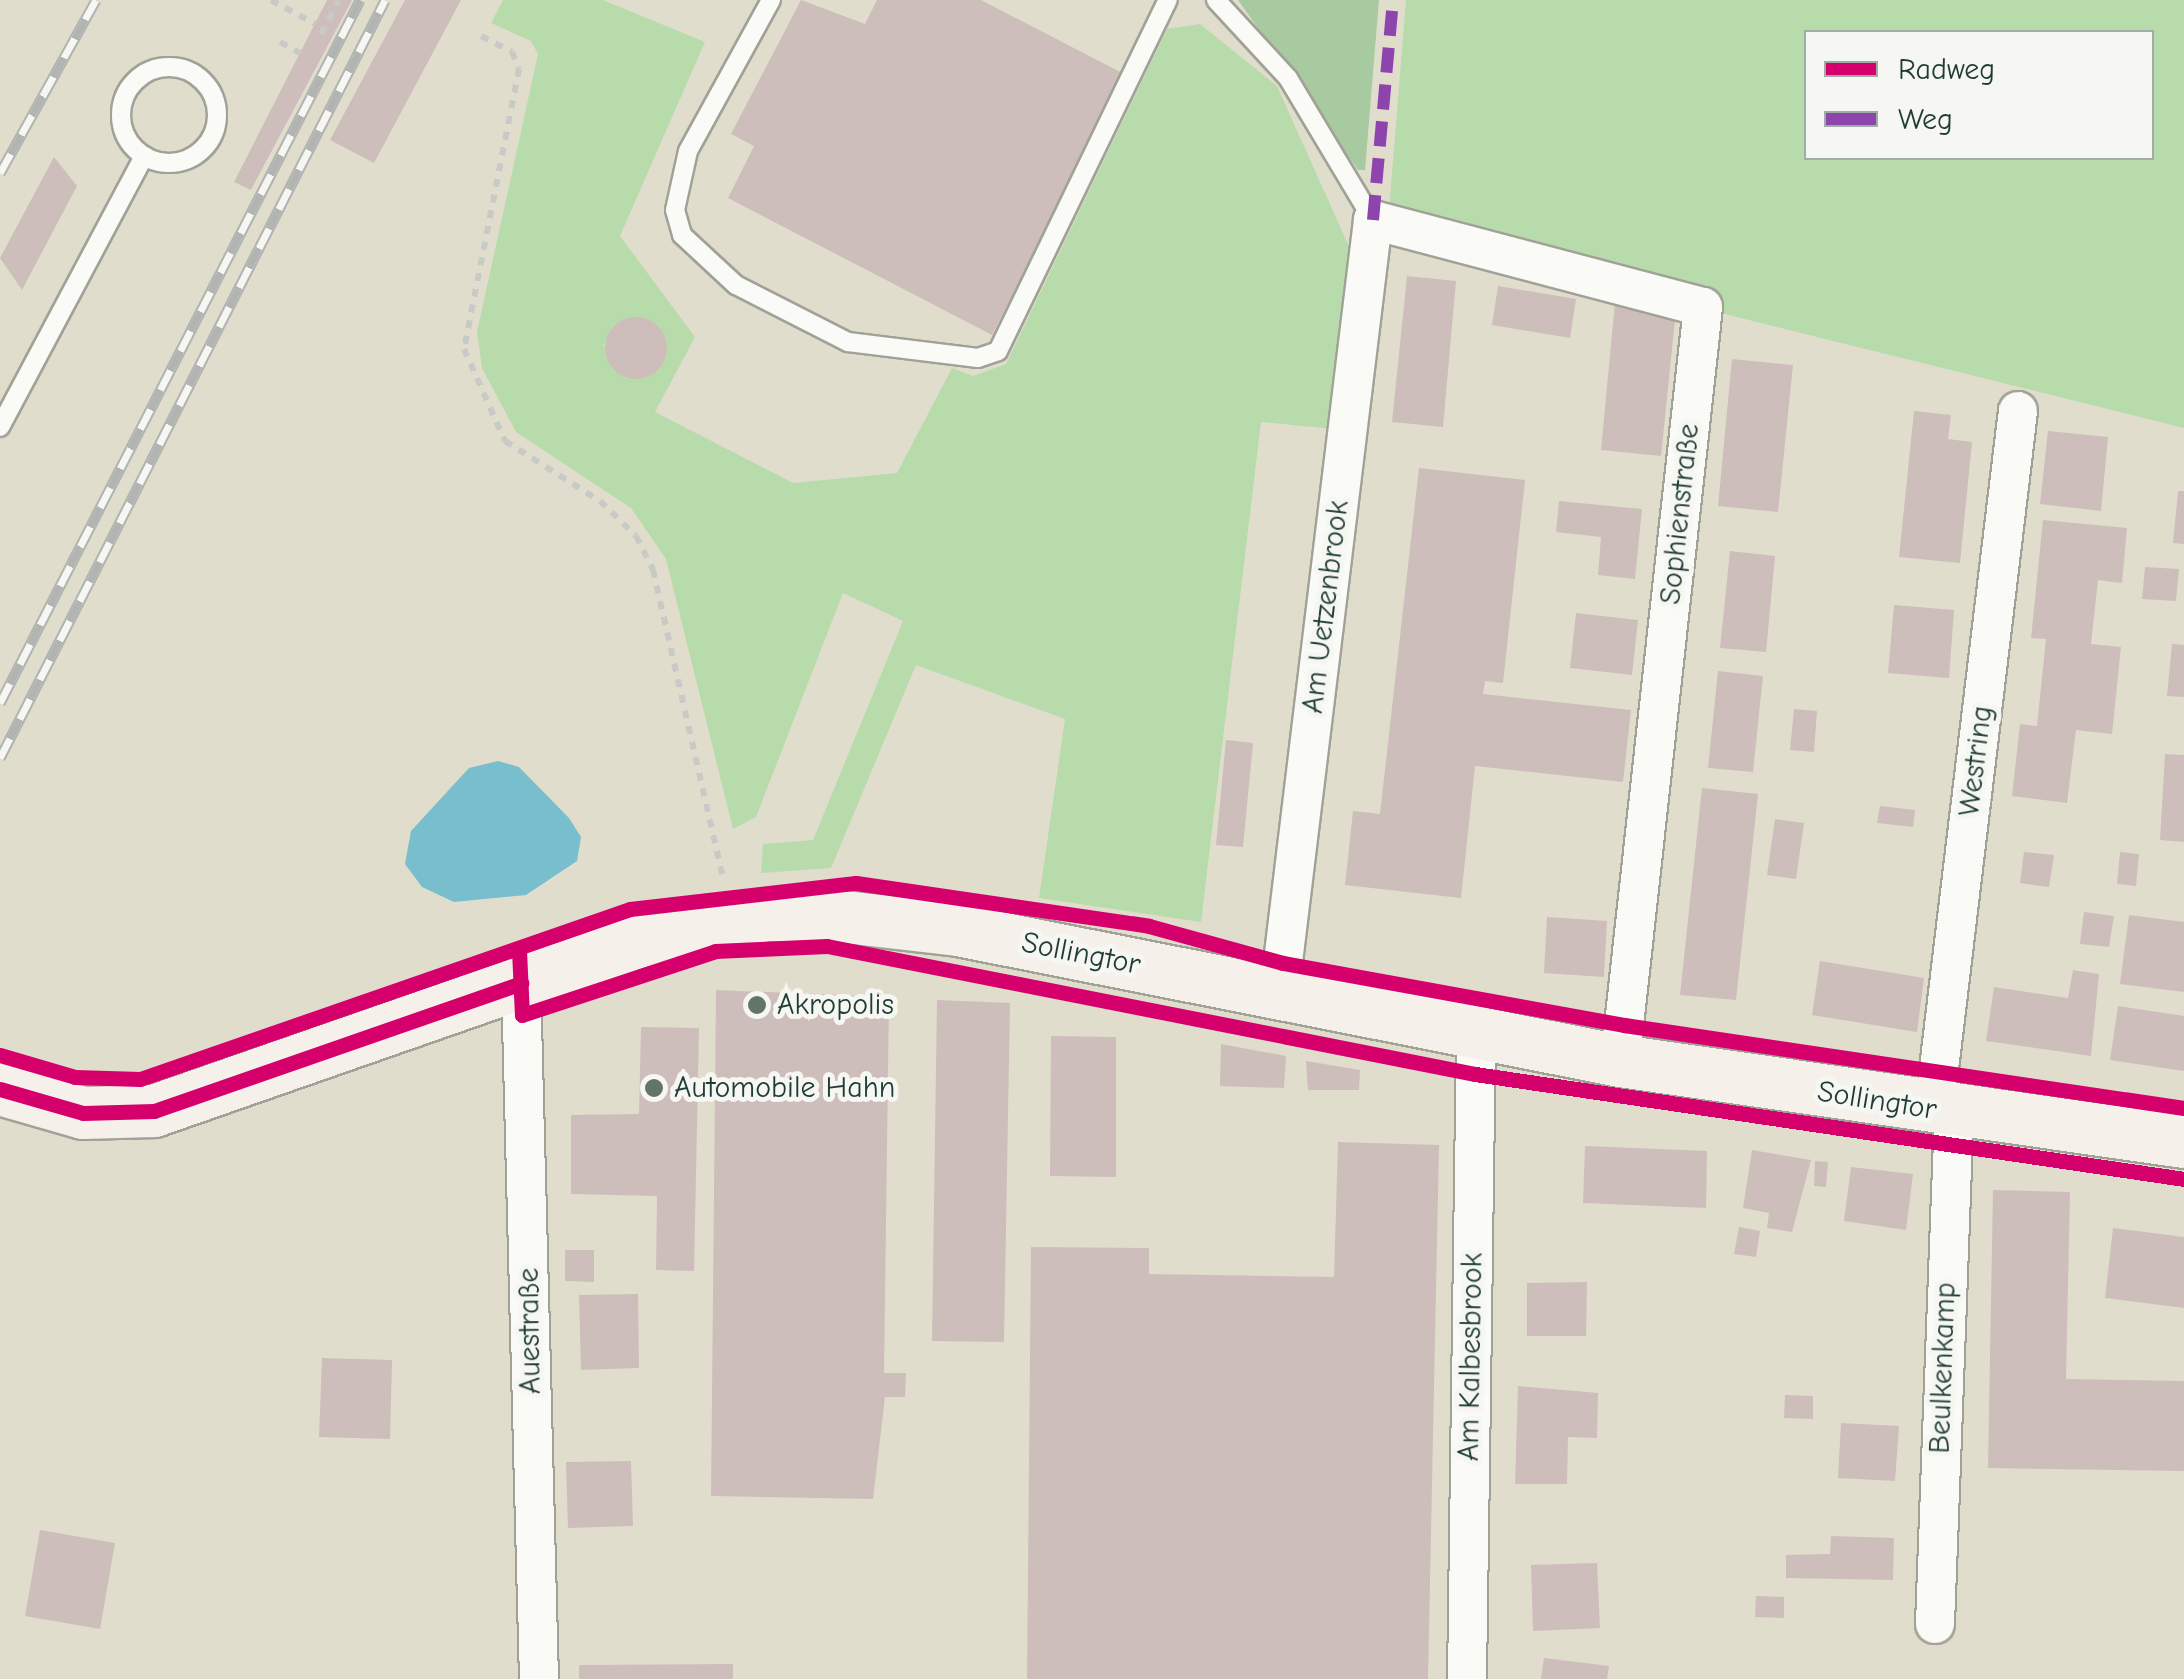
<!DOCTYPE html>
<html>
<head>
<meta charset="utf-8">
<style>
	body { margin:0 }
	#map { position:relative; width:2184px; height:1679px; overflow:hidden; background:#e1ddcc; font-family:"Comic Neue",sans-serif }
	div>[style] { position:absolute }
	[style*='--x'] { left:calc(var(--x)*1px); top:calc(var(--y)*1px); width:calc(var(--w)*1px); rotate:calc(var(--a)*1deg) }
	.green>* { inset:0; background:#b8dbac }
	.forest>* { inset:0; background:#a7caa0 }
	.water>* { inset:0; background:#79becc }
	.building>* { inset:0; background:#cdbebc }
	.round { border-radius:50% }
	.path>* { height:6px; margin-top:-3px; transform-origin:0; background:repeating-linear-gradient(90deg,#c8cac5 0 8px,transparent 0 16px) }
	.roads { filter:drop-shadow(2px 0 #a1a297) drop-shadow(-2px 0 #a1a297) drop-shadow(0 2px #a1a297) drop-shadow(0 -2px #a1a297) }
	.lane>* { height:18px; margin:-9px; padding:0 9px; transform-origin:9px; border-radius:9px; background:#fafaf7 }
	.lane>.ring { margin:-9px; padding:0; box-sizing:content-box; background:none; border:18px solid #fafaf7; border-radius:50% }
	.street>* { height:38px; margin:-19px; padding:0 19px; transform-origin:19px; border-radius:19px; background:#fafaf7 }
	.secondary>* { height:52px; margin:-26px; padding:0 26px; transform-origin:26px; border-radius:26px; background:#f5f1ea }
	.rail>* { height:11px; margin-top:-5.5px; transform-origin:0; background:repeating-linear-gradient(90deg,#f6f6f2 0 22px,#b1b4b1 0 44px); box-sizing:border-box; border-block:2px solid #b1b4b1 }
	.quiet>* { height:12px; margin-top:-6px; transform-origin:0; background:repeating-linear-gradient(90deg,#8e44ad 0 25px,transparent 0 37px) }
	.cycleway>* { height:15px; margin:-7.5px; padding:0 7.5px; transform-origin:7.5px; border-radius:7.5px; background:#d6006c }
	.dots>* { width:28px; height:28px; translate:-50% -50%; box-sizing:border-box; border:5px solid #f6f6f2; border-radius:50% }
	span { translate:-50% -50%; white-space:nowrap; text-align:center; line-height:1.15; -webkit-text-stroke:10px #f6f6f2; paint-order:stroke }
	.street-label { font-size:30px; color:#1f3d34 }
	.poi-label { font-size:30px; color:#1f3d34 }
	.left { translate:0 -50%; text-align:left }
	.legend { position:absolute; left:1804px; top:30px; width:350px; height:130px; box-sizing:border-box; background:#f6f6f2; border:2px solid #a0aca6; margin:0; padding:12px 18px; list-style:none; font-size:30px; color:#1f3d34 }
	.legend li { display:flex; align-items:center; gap:20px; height:50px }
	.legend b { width:50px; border:2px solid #a0aca6 }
</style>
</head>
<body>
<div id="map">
	<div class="green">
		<div style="clip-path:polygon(evenodd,503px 0,603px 0,705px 42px,620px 236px,695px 337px,655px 412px,793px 483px,897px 473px,952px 368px,973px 376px,1006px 364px,1167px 29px,1200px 24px,1277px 86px,1351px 251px,1334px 429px,1261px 422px,1201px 922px,1039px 898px,1065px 719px,916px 665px,831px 868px,761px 873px,763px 844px,813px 840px,903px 621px,843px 593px,756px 817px,733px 829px,666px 559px,631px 508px,516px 432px,482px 368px,477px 332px,538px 54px,531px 41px,491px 23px,503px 0,643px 318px,665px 338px,665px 358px,645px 378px,625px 378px,604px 345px,614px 325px,643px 318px)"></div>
		<div style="clip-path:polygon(evenodd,1406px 0,2184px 0,2184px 428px,1721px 313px,1722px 297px,1389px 210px,1406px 0,1806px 32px,2152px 32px,2152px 158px,1806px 158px,1806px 32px)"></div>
	</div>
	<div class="forest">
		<div style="clip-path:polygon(1238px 0,1379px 0,1365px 170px,1358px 170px)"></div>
	</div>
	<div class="water">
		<div style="clip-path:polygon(498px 761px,519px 767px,569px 818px,581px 837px,577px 861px,526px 895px,454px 902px,422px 887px,405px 864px,411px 831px,469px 768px)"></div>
	</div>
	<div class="building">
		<div style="clip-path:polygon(327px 0,352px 0,251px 190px,234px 182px)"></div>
		<div style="clip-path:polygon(405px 0,461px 0,374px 163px,330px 140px)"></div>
		<div style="clip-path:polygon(801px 0,865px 24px,877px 0,981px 0,1126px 75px,992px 335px,728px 198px,754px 146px,731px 134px)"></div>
		<div style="clip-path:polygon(54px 157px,77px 186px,22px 290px,0 258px)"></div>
		<div style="clip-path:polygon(1407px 276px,1456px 281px,1443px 427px,1392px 422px)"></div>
		<div style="clip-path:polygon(1498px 286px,1576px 299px,1570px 338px,1492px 325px)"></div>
		<div style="clip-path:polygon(1615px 303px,1676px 310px,1661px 456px,1601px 450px)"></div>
		<div class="round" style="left:605px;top:317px;width:62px;height:62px"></div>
		<div style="clip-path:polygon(1732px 359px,1793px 365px,1778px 512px,1718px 506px)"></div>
		<div style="clip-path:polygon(1914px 411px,1951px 415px,1948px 439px,1972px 442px,1960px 563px,1899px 557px)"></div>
		<div style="clip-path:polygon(2048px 431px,2108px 437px,2101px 511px,2040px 504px)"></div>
		<div style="clip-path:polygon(1419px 468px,1525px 480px,1503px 683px,1485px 681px,1483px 694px,1631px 710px,1623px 782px,1475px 766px,1461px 898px,1345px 885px,1353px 811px,1380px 814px)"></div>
		<div style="clip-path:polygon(2178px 491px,2184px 491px,2184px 544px,2173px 543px)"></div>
		<div style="clip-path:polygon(1559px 501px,1642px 509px,1635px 579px,1598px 575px,1601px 537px,1556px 532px)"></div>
		<div style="clip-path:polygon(2043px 520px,2127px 528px,2122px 583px,2098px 580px,2091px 644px,2121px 647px,2112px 734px,2076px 730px,2067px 803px,2012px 796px,2020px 724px,2037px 726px,2046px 639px,2031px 638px)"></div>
		<div style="clip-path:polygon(1730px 551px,1775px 556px,1766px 652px,1720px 648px)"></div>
		<div style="clip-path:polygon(2145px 567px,2179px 569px,2176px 601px,2142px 599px)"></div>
		<div style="clip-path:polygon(1894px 605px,1954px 610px,1949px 678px,1888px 673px)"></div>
		<div style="clip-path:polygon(1576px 613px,1638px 620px,1632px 675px,1570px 668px)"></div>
		<div style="clip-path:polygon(2172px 644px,2184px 645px,2184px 697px,2167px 696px)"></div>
		<div style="clip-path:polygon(1718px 671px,1763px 676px,1753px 772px,1708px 768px)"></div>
		<div style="clip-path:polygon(1794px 709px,1817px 711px,1814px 752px,1790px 750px)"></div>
		<div style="clip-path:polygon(1226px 740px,1253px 743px,1243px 847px,1216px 845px)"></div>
		<div style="clip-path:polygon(2165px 754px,2184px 755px,2184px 842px,2160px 840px)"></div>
		<div style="clip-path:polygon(1702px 788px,1758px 794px,1736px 1000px,1680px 995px)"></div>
		<div style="clip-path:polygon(1880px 806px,1915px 810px,1913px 827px,1877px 823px)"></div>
		<div style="clip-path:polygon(1775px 819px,1804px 823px,1796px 879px,1767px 875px)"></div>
		<div style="clip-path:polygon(2024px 852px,2054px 855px,2049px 887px,2020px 883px)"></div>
		<div style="clip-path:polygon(2120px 852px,2139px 854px,2136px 886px,2117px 884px)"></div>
		<div style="clip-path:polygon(2084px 912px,2114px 916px,2109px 947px,2080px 944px)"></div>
		<div style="clip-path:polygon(2129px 915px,2184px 922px,2184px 992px,2120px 984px)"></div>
		<div style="clip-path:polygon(1547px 917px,1607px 921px,1604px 977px,1544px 973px)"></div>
		<div style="clip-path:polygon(1820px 961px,1924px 978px,1917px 1032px,1812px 1015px)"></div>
		<div style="clip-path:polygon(2073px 970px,2099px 974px,2091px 1056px,1986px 1041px,1994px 987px,2068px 998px)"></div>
		<div style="clip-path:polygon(716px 990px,889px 997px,884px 1373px,906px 1373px,905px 1397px,885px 1397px,873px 1499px,711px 1496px)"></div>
		<div style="clip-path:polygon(937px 1000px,1010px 1003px,1004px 1342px,932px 1341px)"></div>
		<div style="clip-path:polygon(2118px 1006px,2184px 1016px,2184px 1071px,2110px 1060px)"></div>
		<div style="clip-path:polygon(641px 1027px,699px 1028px,694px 1271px,656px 1270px,657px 1196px,571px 1194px,571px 1115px,639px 1114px)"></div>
		<div style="clip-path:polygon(1051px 1036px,1116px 1037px,1116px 1177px,1050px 1176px)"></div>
		<div style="clip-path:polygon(1221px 1044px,1286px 1056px,1284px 1088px,1220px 1086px)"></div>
		<div style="clip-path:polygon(1306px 1061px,1360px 1070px,1359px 1090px,1308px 1090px)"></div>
		<div style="clip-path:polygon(1338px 1142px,1439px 1145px,1428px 1679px,1027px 1679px,1031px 1247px,1149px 1248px,1149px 1274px,1334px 1277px)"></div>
		<div style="clip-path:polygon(1585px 1146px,1707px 1151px,1706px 1208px,1583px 1203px)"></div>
		<div style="clip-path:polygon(1752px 1150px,1811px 1160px,1792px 1232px,1767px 1228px,1769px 1213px,1743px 1208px)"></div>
		<div style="clip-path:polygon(1815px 1161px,1828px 1162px,1826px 1187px,1814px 1186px)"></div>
		<div style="clip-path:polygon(1851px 1167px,1913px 1174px,1906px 1230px,1844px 1221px)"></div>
		<div style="clip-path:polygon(1993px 1190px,2070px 1192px,2066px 1379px,2184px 1381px,2184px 1471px,1988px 1468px)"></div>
		<div style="clip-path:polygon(1739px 1227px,1760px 1231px,1756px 1257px,1734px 1254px)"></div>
		<div style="clip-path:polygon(2113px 1228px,2184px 1237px,2184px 1308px,2105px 1298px)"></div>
		<div style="clip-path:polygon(565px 1250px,594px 1250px,594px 1282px,565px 1281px)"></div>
		<div style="clip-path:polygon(1587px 1282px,1586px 1336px,1527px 1336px,1527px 1283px)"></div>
		<div style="clip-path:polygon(638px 1294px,639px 1368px,581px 1370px,579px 1295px)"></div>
		<div style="clip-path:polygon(322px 1358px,392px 1360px,390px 1439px,319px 1437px)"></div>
		<div style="clip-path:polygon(1518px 1386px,1598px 1393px,1597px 1438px,1568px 1437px,1567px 1484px,1515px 1484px)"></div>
		<div style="clip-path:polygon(1785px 1395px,1813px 1396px,1813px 1419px,1784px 1418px)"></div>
		<div style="clip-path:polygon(1841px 1423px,1899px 1426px,1895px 1481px,1838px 1478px)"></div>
		<div style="clip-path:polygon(631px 1461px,633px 1526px,568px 1528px,566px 1462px)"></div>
		<div style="clip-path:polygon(40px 1530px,115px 1543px,100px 1629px,25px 1616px)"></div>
		<div style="clip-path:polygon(1831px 1536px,1894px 1538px,1893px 1580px,1786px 1578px,1786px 1555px,1830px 1554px)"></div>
		<div style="clip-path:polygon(1597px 1563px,1600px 1628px,1533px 1631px,1531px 1565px)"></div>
		<div style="clip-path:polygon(1756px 1596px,1784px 1597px,1784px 1618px,1755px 1617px)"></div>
		<div style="clip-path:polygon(1544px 1658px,1609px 1666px,1607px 1679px,1541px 1679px)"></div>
		<div style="clip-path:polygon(733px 1664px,733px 1679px,579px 1679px,579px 1665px)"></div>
	</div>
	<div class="path">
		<div style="--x:271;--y:0;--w:50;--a:28.6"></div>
		<div style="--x:321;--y:34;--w:38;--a:-62"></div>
		<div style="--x:481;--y:36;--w:35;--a:27"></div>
		<div style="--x:512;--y:52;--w:18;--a:68"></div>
		<div style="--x:519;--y:69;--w:285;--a:101.1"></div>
		<div style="--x:464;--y:349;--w:101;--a:66"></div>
		<div style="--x:505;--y:441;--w:112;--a:32.3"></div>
		<div style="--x:600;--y:501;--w:50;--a:44.2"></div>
		<div style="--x:636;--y:536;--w:38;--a:63"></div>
		<div style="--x:653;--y:570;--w:316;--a:77.2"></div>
		<div style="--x:280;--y:42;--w:23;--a:29"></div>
	</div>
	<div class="roads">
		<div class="lane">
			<div style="--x:771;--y:0;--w:172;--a:118.8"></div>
			<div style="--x:688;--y:151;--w:60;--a:102.4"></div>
			<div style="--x:675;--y:210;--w:26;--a:74"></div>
			<div style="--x:682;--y:235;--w:74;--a:42.8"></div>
			<div style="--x:736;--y:285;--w:126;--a:27"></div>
			<div style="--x:848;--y:342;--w:131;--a:7"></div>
			<div style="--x:978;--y:358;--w:21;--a:-19"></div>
			<div style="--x:998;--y:351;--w:390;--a:-64.2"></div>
			<div style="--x:1216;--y:0;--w:106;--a:47.3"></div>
			<div style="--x:1288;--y:78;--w:165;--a:59.1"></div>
			<div class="ring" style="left:121px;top:67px;width:78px;height:78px"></div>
			<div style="--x:0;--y:427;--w:307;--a:-62"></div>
		</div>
		<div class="street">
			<div style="--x:521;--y:983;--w:696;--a:88.52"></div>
			<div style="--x:1279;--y:995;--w:781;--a:-83.08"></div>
			<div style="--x:1373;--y:220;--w:341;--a:14.8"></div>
			<div style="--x:1703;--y:307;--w:759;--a:96.28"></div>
			<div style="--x:1934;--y:1110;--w:704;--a:-83.15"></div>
			<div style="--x:1935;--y:1624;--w:511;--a:-87.87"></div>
			<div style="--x:1467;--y:1679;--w:645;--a:-89.2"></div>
		</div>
		<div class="secondary">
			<div style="--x:0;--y:1089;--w:86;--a:16.1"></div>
			<div style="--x:83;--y:1113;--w:71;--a:-1.6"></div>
			<div style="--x:154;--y:1111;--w:516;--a:-19.24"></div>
			<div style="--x:641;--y:941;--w:130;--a:-11.6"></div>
			<div style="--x:768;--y:915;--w:68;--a:0.8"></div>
			<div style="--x:836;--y:916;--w:123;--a:6.5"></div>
			<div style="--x:958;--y:930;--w:675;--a:11.19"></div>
			<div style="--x:1620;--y:1061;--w:570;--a:8.17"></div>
		</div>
	</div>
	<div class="rail">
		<div style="--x:0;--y:173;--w:198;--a:-61"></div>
		<div style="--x:0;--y:703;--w:790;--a:-62.88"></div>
		<div style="--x:0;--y:758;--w:850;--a:-63.07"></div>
	</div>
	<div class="quiet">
		<div style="--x:1373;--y:220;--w:221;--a:-84.8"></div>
	</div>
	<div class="cycleway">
		<div style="--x:519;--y:950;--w:65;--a:87.4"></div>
		<div style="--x:522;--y:1015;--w:203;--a:-18.3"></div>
		<div style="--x:715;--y:951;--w:112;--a:-2.6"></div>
		<div style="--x:827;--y:946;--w:661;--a:11.17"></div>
		<div style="--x:1475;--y:1074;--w:717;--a:8.42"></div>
		<div style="--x:0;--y:1055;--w:78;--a:16.3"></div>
		<div style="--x:75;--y:1077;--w:65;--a:1.8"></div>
		<div style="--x:140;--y:1079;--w:519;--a:-19.13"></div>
		<div style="--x:630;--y:909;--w:227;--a:-6.6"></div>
		<div style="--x:856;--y:883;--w:296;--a:8.3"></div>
		<div style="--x:1149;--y:926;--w:139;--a:15.4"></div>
		<div style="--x:1283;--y:963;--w:347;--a:10.3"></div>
		<div style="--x:1624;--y:1025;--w:566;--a:8.43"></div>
		<div style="--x:0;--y:1089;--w:86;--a:16.1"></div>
		<div style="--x:83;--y:1113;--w:71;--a:-1.6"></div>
		<div style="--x:154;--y:1111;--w:389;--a:-19.2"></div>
	</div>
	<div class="dots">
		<div style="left:757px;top:1005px;background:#637569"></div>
		<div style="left:654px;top:1088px;background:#637569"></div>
	</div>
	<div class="street-label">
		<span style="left:1680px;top:514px;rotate:-84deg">Sophienstraße</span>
		<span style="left:1326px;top:607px;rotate:-83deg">Am Uetzenbrook</span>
		<span style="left:1976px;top:761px;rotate:-83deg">Westring</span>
		<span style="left:1081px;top:954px;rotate:11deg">Sollingtor</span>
		<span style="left:1877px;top:1101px;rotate:9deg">Sollingtor</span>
		<span style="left:530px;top:1331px;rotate:-91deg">Auestraße</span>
		<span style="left:1471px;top:1357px;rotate:-89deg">Am Kalbesbrook</span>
		<span style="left:1943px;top:1368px;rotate:-88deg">Beulkenkamp</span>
	</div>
	<div class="poi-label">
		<span class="left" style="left:777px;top:1005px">Akropolis</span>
		<span class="left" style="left:674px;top:1088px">Automobile Hahn</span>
	</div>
	<ul class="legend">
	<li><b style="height:12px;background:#d6006c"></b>Radweg</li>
	<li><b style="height:12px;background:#8e44ad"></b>Weg</li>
	</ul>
</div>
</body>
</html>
